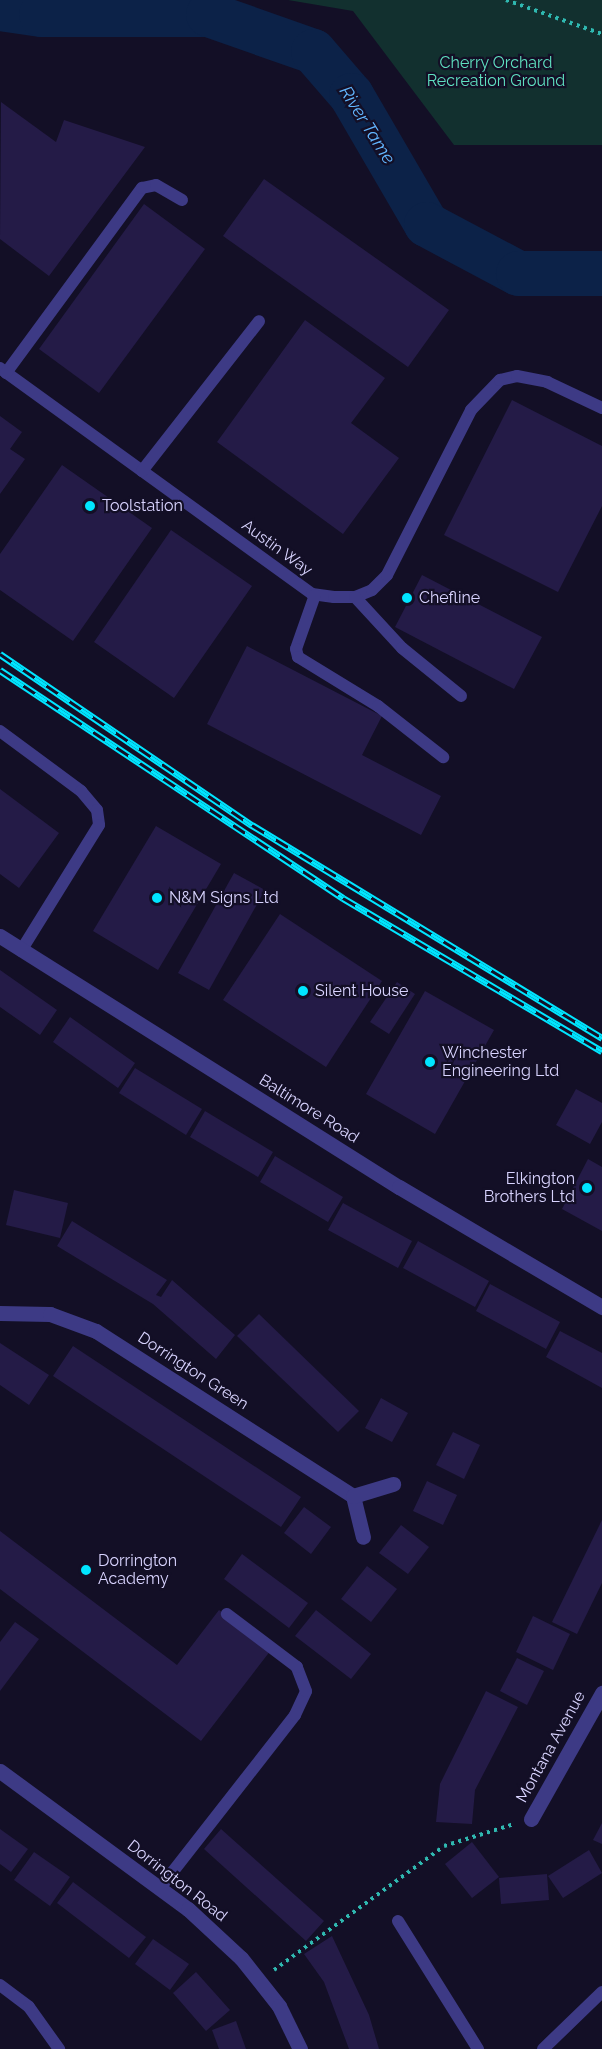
<!DOCTYPE html>
<html>
<head>
<meta charset="utf-8">
<style>
	body { margin:0 }
	#map { position:relative; width:602px; height:2049px; overflow:hidden; background:#130f26; font-family:Raleway,sans-serif }
	div>[style] { position:absolute }
	[style*='--x'] { left:calc(var(--x)*1px); top:calc(var(--y)*1px); width:calc(var(--w)*1px); rotate:calc(var(--a)*1deg) }
	.green>* { inset:0; background:#12302f }
	.river>* { height:45px; margin:-22.5px; padding:0 22.5px; transform-origin:22.5px; border-radius:22.5px; background:#0c2248 }
	.building>* { inset:0; background:#241b47 }
	.path>* { height:4px; margin-top:-2px; transform-origin:0; background:repeating-linear-gradient(90deg,#2fb8b0 0 3px,transparent 0 7.5px) }
	.service>* { height:12px; margin:-6px; padding:0 6px; transform-origin:6px; border-radius:6px; background:#3d3a85 }
	.minor>* { height:15px; margin:-7.5px; padding:0 7.5px; transform-origin:7.5px; border-radius:7.5px; background:#3d3a85 }
	.rail>* { height:7px; margin-top:-3.5px; transform-origin:0; background:repeating-linear-gradient(90deg,#130f26 0 14px,#00e5ff 0 28px); box-sizing:border-box; border-block:2px solid #00e5ff }
	.dots>* { width:16px; height:16px; translate:-50% -50%; box-sizing:border-box; border:3px solid #130f26; border-radius:50% }
	span { translate:-50% -50%; white-space:nowrap; text-align:center; line-height:1.15; -webkit-text-stroke:4.5px #130f26; paint-order:stroke }
	.park-label { font-size:16px; color:#5fe0c0 }
	.poi-label { font-size:16px; color:#d9d4ff }
	.left { translate:0 -50%; text-align:left }
	.right { translate:-100% -50%; text-align:right }
	.street-label { font-size:16px; color:#d9d4ff }
	.water-label { font-size:18px; color:#62b6ff; font-style:italic }
</style>
</head>
<body>
<div id="map">
	<div class="green">
		<div style="clip-path:polygon(288px 0,602px 0,602px 145px,454px 145px,353px 11px)"></div>
	</div>
	<div class="river">
		<div style="--x:0;--y:8;--w:41;--a:8.3"></div>
		<div style="--x:41;--y:14;--w:167;--a:0"></div>
		<div style="--x:208;--y:14;--w:111;--a:19.4"></div>
		<div style="--x:313;--y:51;--w:58;--a:49.2"></div>
		<div style="--x:351;--y:95;--w:149;--a:59.8"></div>
		<div style="--x:426;--y:224;--w:104;--a:28"></div>
		<div style="--x:518;--y:273;--w:84;--a:0"></div>
	</div>
	<div class="building">
		<div style="clip-path:polygon(1px 102px,56px 142px,64px 120px,145px 147px,49px 276px,0 239px)"></div>
		<div style="clip-path:polygon(264px 179px,449px 310px,408px 367px,223px 236px)"></div>
		<div style="clip-path:polygon(144px 204px,205px 249px,99px 393px,39px 349px)"></div>
		<div style="clip-path:polygon(305px 320px,385px 378px,351px 423px,399px 458px,343px 534px,217px 442px)"></div>
		<div style="clip-path:polygon(512px 400px,602px 446px,602px 506px,558px 592px,444px 535px)"></div>
		<div style="clip-path:polygon(0 416px,22px 432px,10px 449px,25px 459px,0 494px)"></div>
		<div style="clip-path:polygon(62px 465px,152px 528px,73px 641px,0 590px,0 554px)"></div>
		<div style="clip-path:polygon(171px 530px,252px 586px,174px 698px,94px 642px)"></div>
		<div style="clip-path:polygon(422px 575px,542px 637px,514px 689px,395px 627px)"></div>
		<div style="clip-path:polygon(247px 646px,382px 716px,362px 755px,441px 796px,421px 835px,207px 724px)"></div>
		<div style="clip-path:polygon(0 789px,59px 833px,19px 888px,0 874px)"></div>
		<div style="clip-path:polygon(156px 826px,221px 864px,158px 970px,93px 931px)"></div>
		<div style="clip-path:polygon(234px 873px,265px 890px,209px 990px,178px 973px)"></div>
		<div style="clip-path:polygon(280px 914px,382px 981px,326px 1067px,223px 1000px)"></div>
		<div style="clip-path:polygon(0 970px,57px 1010px,40px 1035px,0 1007px)"></div>
		<div style="clip-path:polygon(397px 982px,415px 994px,389px 1034px,370px 1022px)"></div>
		<div style="clip-path:polygon(425px 991px,494px 1030px,435px 1134px,366px 1094px)"></div>
		<div style="clip-path:polygon(70px 1017px,135px 1063px,118px 1088px,53px 1042px)"></div>
		<div style="clip-path:polygon(135px 1068px,202px 1109px,186px 1135px,119px 1093px)"></div>
		<div style="clip-path:polygon(576px 1089px,602px 1103px,602px 1122px,590px 1144px,556px 1125px)"></div>
		<div style="clip-path:polygon(205px 1111px,273px 1152px,258px 1177px,190px 1137px)"></div>
		<div style="clip-path:polygon(275px 1156px,343px 1197px,328px 1222px,260px 1182px)"></div>
		<div style="clip-path:polygon(588px 1159px,602px 1167px,602px 1231px,562px 1209px)"></div>
		<div style="clip-path:polygon(14px 1190px,68px 1203px,60px 1238px,6px 1225px)"></div>
		<div style="clip-path:polygon(343px 1203px,412px 1241px,398px 1268px,328px 1230px)"></div>
		<div style="clip-path:polygon(72px 1221px,167px 1280px,156px 1295px,161px 1297px,172px 1280px,235px 1335px,216px 1359px,153px 1304px,57px 1246px)"></div>
		<div style="clip-path:polygon(418px 1241px,489px 1281px,475px 1307px,403px 1268px)"></div>
		<div style="clip-path:polygon(490px 1284px,560px 1322px,546px 1349px,476px 1311px)"></div>
		<div style="clip-path:polygon(259px 1314px,359px 1411px,338px 1432px,237px 1336px)"></div>
		<div style="clip-path:polygon(560px 1331px,602px 1353px,602px 1388px,546px 1357px)"></div>
		<div style="clip-path:polygon(0 1343px,49px 1375px,29px 1405px,0 1385px)"></div>
		<div style="clip-path:polygon(73px 1346px,301px 1497px,281px 1527px,53px 1376px)"></div>
		<div style="clip-path:polygon(381px 1398px,408px 1413px,392px 1442px,365px 1428px)"></div>
		<div style="clip-path:polygon(453px 1432px,480px 1445px,464px 1479px,436px 1465px)"></div>
		<div style="clip-path:polygon(427px 1481px,457px 1495px,443px 1525px,413px 1511px)"></div>
		<div style="clip-path:polygon(304px 1507px,331px 1527px,311px 1554px,284px 1533px)"></div>
		<div style="clip-path:polygon(602px 1520px,602px 1583px,577px 1634px,552px 1622px)"></div>
		<div style="clip-path:polygon(401px 1525px,429px 1547px,408px 1574px,379px 1553px)"></div>
		<div style="clip-path:polygon(0 1531px,177px 1665px,219px 1610px,271px 1650px,201px 1741px,0 1589px)"></div>
		<div style="clip-path:polygon(242px 1554px,308px 1603px,289px 1628px,224px 1579px)"></div>
		<div style="clip-path:polygon(367px 1566px,397px 1589px,371px 1622px,341px 1599px)"></div>
		<div style="clip-path:polygon(316px 1610px,371px 1654px,351px 1679px,295px 1636px)"></div>
		<div style="clip-path:polygon(533px 1616px,570px 1634px,553px 1670px,516px 1652px)"></div>
		<div style="clip-path:polygon(15px 1622px,39px 1639px,0 1691px,0 1642px)"></div>
		<div style="clip-path:polygon(517px 1658px,544px 1671px,527px 1705px,500px 1691px)"></div>
		<div style="clip-path:polygon(486px 1691px,518px 1707px,475px 1790px,472px 1824px,436px 1822px,440px 1784px)"></div>
		<div style="clip-path:polygon(602px 1823px,602px 1844px,593px 1840px)"></div>
		<div style="clip-path:polygon(0 1829px,28px 1849px,11px 1872px,0 1864px)"></div>
		<div style="clip-path:polygon(221px 1829px,324px 1921px,306px 1941px,204px 1849px)"></div>
		<div style="clip-path:polygon(472px 1842px,499px 1877px,472px 1898px,445px 1864px)"></div>
		<div style="clip-path:polygon(589px 1850px,602px 1873px,563px 1898px,548px 1876px)"></div>
		<div style="clip-path:polygon(34px 1852px,70px 1877px,50px 1906px,14px 1880px)"></div>
		<div style="clip-path:polygon(547px 1874px,549px 1900px,501px 1904px,499px 1878px)"></div>
		<div style="clip-path:polygon(73px 1882px,146px 1937px,129px 1958px,57px 1903px)"></div>
		<div style="clip-path:polygon(332px 1936px,369px 2015px,379px 2049px,349px 2049px,324px 1982px,304px 1954px)"></div>
		<div style="clip-path:polygon(153px 1939px,189px 1964px,170px 1990px,135px 1964px)"></div>
		<div style="clip-path:polygon(196px 1972px,230px 2010px,206px 2031px,173px 1993px)"></div>
		<div style="clip-path:polygon(236px 2021px,246px 2049px,219px 2049px,212px 2030px)"></div>
	</div>
	<div class="path">
		<div style="--x:506;--y:0;--w:102;--a:19.5"></div>
		<div style="--x:274;--y:1970;--w:210;--a:-36.1"></div>
		<div style="--x:444;--y:1846;--w:73;--a:-17.4"></div>
	</div>
	<div class="service">
		<div style="--x:0;--y:368;--w:385;--a:35.9"></div>
		<div style="--x:312;--y:594;--w:22;--a:8"></div>
		<div style="--x:334;--y:597;--w:21;--a:0"></div>
		<div style="--x:355;--y:597;--w:18;--a:-22"></div>
		<div style="--x:372;--y:590;--w:21;--a:-45"></div>
		<div style="--x:387;--y:575;--w:185;--a:-63"></div>
		<div style="--x:471;--y:410;--w:42;--a:-46"></div>
		<div style="--x:500;--y:380;--w:17;--a:-13"></div>
		<div style="--x:517;--y:376;--w:31;--a:11"></div>
		<div style="--x:547;--y:382;--w:61;--a:25.3"></div>
		<div style="--x:6;--y:373;--w:230;--a:-53.7"></div>
		<div style="--x:142;--y:188;--w:14;--a:-12"></div>
		<div style="--x:156;--y:185;--w:30;--a:30"></div>
		<div style="--x:142;--y:471;--w:190;--a:-52"></div>
		<div style="--x:315;--y:595;--w:57;--a:109.4"></div>
		<div style="--x:296;--y:649;--w:8;--a:76"></div>
		<div style="--x:298;--y:657;--w:94;--a:31.5"></div>
		<div style="--x:378;--y:706;--w:83;--a:38.1"></div>
		<div style="--x:355;--y:597;--w:69;--a:47.3"></div>
		<div style="--x:402;--y:648;--w:76;--a:39.1"></div>
		<div style="--x:0;--y:731;--w:101;--a:36.5"></div>
		<div style="--x:81;--y:791;--w:25;--a:50"></div>
		<div style="--x:97;--y:810;--w:15;--a:82"></div>
		<div style="--x:99;--y:825;--w:148;--a:121.8"></div>
		<div style="--x:160;--y:1888;--w:219;--a:-52"></div>
		<div style="--x:295;--y:1715;--w:26;--a:-65"></div>
		<div style="--x:306;--y:1691;--w:26;--a:-111"></div>
		<div style="--x:297;--y:1667;--w:88;--a:-142.9"></div>
		<div style="--x:398;--y:1921;--w:151;--a:58"></div>
		<div style="--x:0;--y:1985;--w:36;--a:37"></div>
		<div style="--x:29;--y:2007;--w:52;--a:54.5"></div>
		<div style="--x:543;--y:2049;--w:82;--a:-44"></div>
	</div>
	<div class="minor">
		<div style="--x:0;--y:936;--w:471;--a:32.2"></div>
		<div style="--x:399;--y:1187;--w:236;--a:30.6"></div>
		<div style="--x:0;--y:1313;--w:50;--a:1.1"></div>
		<div style="--x:50;--y:1314;--w:49;--a:20.3"></div>
		<div style="--x:96;--y:1331;--w:305;--a:32.7"></div>
		<div style="--x:353;--y:1496;--w:42;--a:76.3"></div>
		<div style="--x:353;--y:1496;--w:42;--a:-16.7"></div>
		<div style="--x:0;--y:1771;--w:233;--a:36.3"></div>
		<div style="--x:188;--y:1909;--w:72;--a:42.8"></div>
		<div style="--x:241;--y:1958;--w:61;--a:51.6"></div>
		<div style="--x:279;--y:2006;--w:48;--a:64"></div>
		<div style="--x:531;--y:1819;--w:145;--a:-60.6"></div>
	</div>
	<div class="rail">
		<div style="--x:0;--y:654;--w:305;--a:34.2"></div>
		<div style="--x:252;--y:825;--w:410;--a:31.3"></div>
		<div style="--x:0;--y:670;--w:412;--a:33.6"></div>
		<div style="--x:343;--y:898;--w:301;--a:30.6"></div>
	</div>
	<div class="dots">
		<div style="left:90px;top:506px;background:#00e5ff"></div>
		<div style="left:407px;top:598px;background:#00e5ff"></div>
		<div style="left:157px;top:898px;background:#00e5ff"></div>
		<div style="left:303px;top:991px;background:#00e5ff"></div>
		<div style="left:430px;top:1062px;background:#00e5ff"></div>
		<div style="left:587px;top:1188px;background:#00e5ff"></div>
		<div style="left:86px;top:1570px;background:#00e5ff"></div>
	</div>
	<div class="park-label">
		<span style="left:496px;top:72px">Cherry Orchard<br>Recreation Ground</span>
	</div>
	<div class="poi-label">
		<span class="left" style="left:102px;top:506px">Toolstation</span>
		<span class="left" style="left:419px;top:598px">Chefline</span>
		<span class="left" style="left:169px;top:898px">N&amp;M Signs Ltd</span>
		<span class="left" style="left:315px;top:991px">Silent House</span>
		<span class="left" style="left:442px;top:1062px">Winchester<br>Engineering Ltd</span>
		<span class="right" style="left:575px;top:1188px">Elkington<br>Brothers Ltd</span>
		<span class="left" style="left:98px;top:1570px">Dorrington<br>Academy</span>
	</div>
	<div class="street-label">
		<span style="left:277px;top:548px;rotate:36deg">Austin Way</span>
		<span style="left:309px;top:1109px;rotate:32deg">Baltimore Road</span>
		<span style="left:193px;top:1371px;rotate:33deg">Dorrington Green</span>
		<span style="left:551px;top:1747px;rotate:-61deg">Montana Avenue</span>
		<span style="left:177px;top:1881px;rotate:38deg">Dorrington Road</span>
	</div>
	<div class="water-label">
		<span style="left:367px;top:125px;rotate:58deg">River Tame</span>
	</div>
</div>
</body>
</html>
